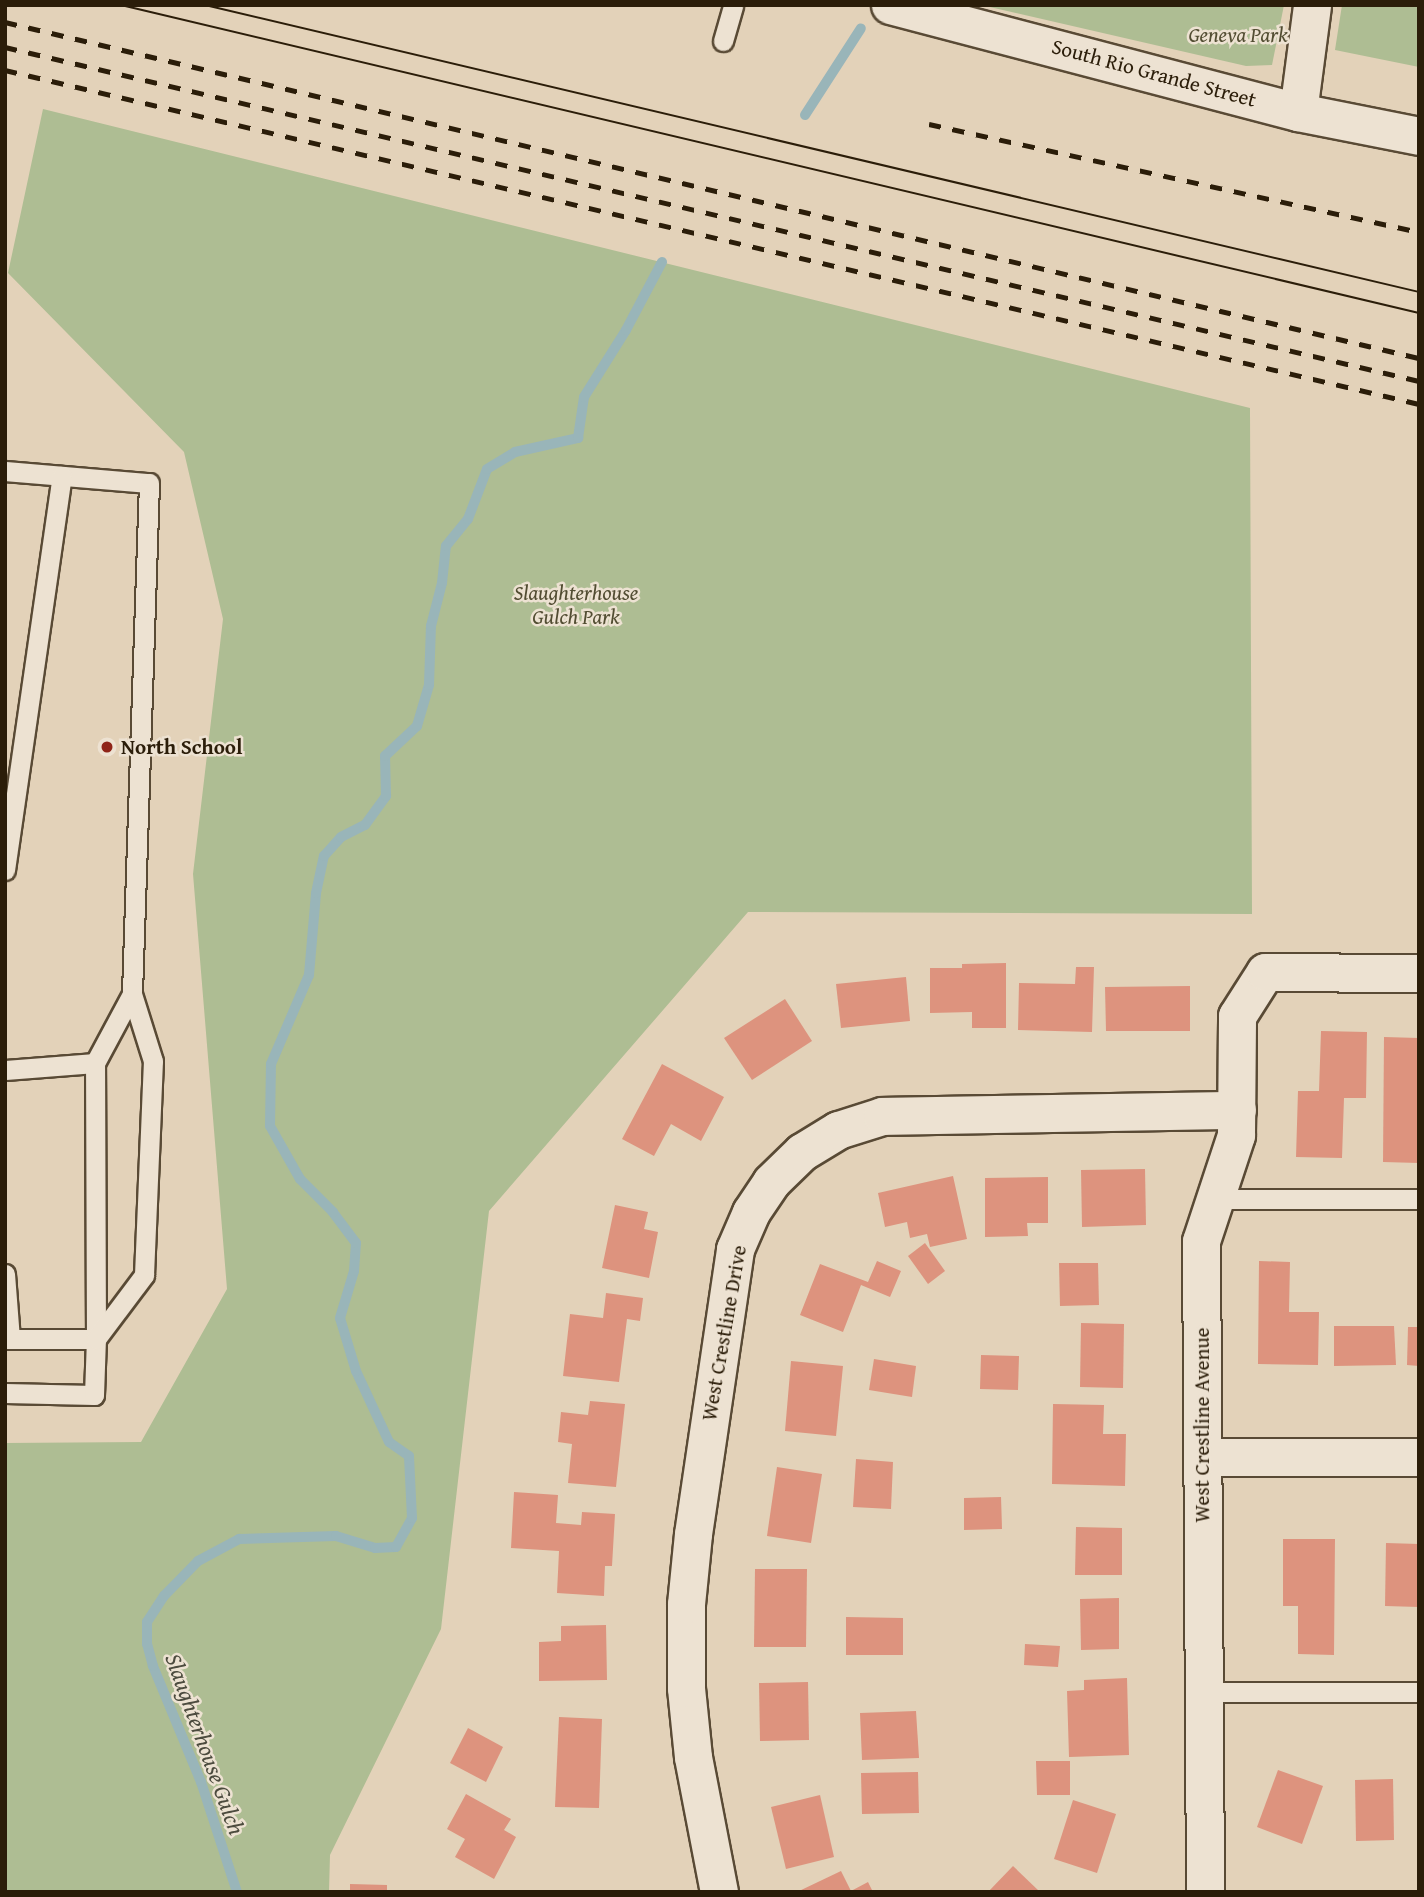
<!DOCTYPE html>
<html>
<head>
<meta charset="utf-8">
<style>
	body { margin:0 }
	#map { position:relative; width:1424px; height:1897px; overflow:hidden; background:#e3d2b9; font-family:"Gentium Book Plus",serif }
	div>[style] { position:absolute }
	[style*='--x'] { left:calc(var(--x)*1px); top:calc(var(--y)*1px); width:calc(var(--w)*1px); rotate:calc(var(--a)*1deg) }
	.green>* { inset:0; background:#aebd93 }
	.stream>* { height:10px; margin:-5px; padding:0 5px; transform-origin:5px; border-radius:5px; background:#99b5b9 }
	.building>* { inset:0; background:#dd937e }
	.roads { filter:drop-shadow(2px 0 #594a35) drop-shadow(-2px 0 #594a35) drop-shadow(0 2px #594a35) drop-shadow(0 -2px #594a35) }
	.service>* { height:19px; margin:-9.5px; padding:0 9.5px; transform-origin:9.5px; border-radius:9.5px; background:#ede2d2 }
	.minor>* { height:37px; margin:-18.5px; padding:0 18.5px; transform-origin:18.5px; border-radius:18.5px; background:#ede2d2 }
	.tram>* { height:2px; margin:-1px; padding:0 1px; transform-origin:1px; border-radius:1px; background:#2b1d09 }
	.rail>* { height:5px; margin-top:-2.5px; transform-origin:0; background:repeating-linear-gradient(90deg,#2b1d09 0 12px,transparent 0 24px) }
	.dots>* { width:19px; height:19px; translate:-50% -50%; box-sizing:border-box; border:4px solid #ede2d2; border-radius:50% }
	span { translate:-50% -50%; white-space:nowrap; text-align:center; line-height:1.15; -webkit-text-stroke:5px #ede2d2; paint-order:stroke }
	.park-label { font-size:21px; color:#524d32; font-style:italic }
	.street-label { font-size:21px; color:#2b1d09 }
	.poi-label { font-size:21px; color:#2b1d09; font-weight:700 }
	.left { translate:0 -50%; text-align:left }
	.water-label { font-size:23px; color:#4c4b3e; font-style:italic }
	.frame { position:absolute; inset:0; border:7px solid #2b1d09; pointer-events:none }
</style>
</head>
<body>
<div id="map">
	<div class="green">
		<div style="clip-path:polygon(981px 5px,1284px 5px,1272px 65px,1246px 66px)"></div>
		<div style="clip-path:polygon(1342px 5px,1419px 5px,1419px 67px,1335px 50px)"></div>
		<div style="clip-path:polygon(43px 109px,1250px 408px,1252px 914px,748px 912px,489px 1211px,441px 1629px,330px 1855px,329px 1892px,5px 1892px,5px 1443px,141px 1442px,227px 1289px,193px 874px,223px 619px,184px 452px,8px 273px)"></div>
	</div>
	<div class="stream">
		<div style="--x:805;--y:115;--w:103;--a:-57.2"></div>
		<div style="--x:237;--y:1892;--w:116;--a:-108.1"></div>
		<div style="--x:201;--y:1782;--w:126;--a:-112.5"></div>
		<div style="--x:153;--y:1666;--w:23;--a:-105"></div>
		<div style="--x:147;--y:1644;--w:22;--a:-90"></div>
		<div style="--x:147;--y:1622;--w:31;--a:-57"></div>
		<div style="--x:164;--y:1596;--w:49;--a:-45.8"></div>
		<div style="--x:198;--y:1561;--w:47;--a:-28.2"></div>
		<div style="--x:239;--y:1539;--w:97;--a:-1.8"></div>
		<div style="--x:336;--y:1536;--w:41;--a:17.1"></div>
		<div style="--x:375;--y:1548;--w:21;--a:-3"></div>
		<div style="--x:396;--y:1547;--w:33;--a:-61"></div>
		<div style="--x:412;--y:1518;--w:62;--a:-92.8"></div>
		<div style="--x:409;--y:1456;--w:24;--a:-145"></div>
		<div style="--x:389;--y:1442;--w:78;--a:-114.9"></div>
		<div style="--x:356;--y:1371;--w:55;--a:-106.8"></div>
		<div style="--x:340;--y:1318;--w:49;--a:-73.4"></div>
		<div style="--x:354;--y:1271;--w:28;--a:-86"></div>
		<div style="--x:356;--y:1243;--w:39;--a:-127"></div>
		<div style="--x:333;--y:1212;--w:47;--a:-135"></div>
		<div style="--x:300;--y:1179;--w:61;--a:-119.5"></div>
		<div style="--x:270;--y:1126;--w:62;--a:-89.1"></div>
		<div style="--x:271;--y:1064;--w:97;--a:-66.9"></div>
		<div style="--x:309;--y:975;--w:82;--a:-85.1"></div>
		<div style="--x:316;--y:893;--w:38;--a:-78"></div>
		<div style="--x:324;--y:856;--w:25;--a:-48"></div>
		<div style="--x:341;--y:837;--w:27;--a:-27"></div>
		<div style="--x:365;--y:825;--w:36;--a:-54"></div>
		<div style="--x:386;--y:796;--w:40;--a:-91.4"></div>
		<div style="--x:385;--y:756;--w:44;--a:-43.2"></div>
		<div style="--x:417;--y:726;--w:43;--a:-73.7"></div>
		<div style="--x:429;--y:685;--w:59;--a:-88.1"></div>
		<div style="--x:431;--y:626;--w:44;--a:-75.7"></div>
		<div style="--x:442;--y:583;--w:37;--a:-84"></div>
		<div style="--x:446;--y:546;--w:35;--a:-51"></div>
		<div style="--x:468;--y:519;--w:53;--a:-69.2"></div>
		<div style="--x:487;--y:469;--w:33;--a:-31"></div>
		<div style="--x:515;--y:452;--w:65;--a:-12.5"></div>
		<div style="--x:578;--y:438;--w:41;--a:-81.7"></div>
		<div style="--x:584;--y:397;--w:79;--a:-57.9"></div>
		<div style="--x:626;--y:330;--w:77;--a:-62.1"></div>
	</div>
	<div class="building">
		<div style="clip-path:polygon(1006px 963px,1006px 1028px,972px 1028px,972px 1012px,930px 1013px,930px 968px,962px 968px,962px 964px)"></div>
		<div style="clip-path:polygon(1076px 967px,1094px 967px,1092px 1032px,1018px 1030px,1019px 983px,1075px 984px)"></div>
		<div style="clip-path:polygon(906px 977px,910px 1021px,841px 1028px,836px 984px)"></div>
		<div style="clip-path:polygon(1190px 986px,1190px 1031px,1106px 1031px,1105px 987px)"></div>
		<div style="clip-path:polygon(785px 999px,812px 1041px,752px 1080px,724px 1038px)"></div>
		<div style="clip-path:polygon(1321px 1031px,1367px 1032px,1366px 1098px,1344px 1098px,1342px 1158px,1296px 1157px,1298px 1091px,1319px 1091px)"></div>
		<div style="clip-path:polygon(1384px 1037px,1419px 1038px,1419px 1163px,1383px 1162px)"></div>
		<div style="clip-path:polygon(662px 1064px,724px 1097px,701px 1141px,671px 1124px,654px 1156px,622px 1139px)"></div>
		<div style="clip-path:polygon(1145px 1169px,1146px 1225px,1082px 1227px,1081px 1170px)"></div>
		<div style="clip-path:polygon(953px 1176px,967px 1239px,930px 1247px,927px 1234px,910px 1238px,907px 1222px,885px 1227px,878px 1193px)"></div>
		<div style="clip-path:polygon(1048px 1177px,1048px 1223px,1027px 1223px,1028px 1236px,985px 1237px,985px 1178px)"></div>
		<div style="clip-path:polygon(615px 1205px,648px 1212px,644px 1229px,658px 1232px,649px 1278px,602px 1268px)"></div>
		<div style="clip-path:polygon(925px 1243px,945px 1271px,928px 1284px,908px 1256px)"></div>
		<div style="clip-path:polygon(877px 1261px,901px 1271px,890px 1297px,861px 1285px,843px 1332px,800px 1315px,820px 1264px,868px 1282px)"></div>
		<div style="clip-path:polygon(1259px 1261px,1290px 1262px,1289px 1312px,1319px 1312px,1318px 1365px,1258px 1364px)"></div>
		<div style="clip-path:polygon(1059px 1263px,1098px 1263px,1099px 1305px,1060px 1306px)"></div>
		<div style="clip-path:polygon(606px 1293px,643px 1298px,640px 1321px,627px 1319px,619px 1382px,563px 1376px,570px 1314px,603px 1318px)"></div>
		<div style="clip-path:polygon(1081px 1323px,1124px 1324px,1123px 1388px,1080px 1387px)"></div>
		<div style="clip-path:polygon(1334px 1326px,1394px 1326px,1396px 1365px,1334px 1366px)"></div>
		<div style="clip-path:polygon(1408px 1327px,1419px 1327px,1419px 1366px,1407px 1365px)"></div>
		<div style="clip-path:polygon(981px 1355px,1019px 1356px,1018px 1390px,980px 1389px)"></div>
		<div style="clip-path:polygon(874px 1359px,916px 1366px,912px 1397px,869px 1390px)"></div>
		<div style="clip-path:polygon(791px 1361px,843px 1366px,836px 1436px,785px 1431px)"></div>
		<div style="clip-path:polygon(590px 1401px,625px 1404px,616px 1487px,568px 1483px,572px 1444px,558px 1442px,561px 1412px,588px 1415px)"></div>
		<div style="clip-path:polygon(1053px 1404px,1104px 1405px,1103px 1434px,1126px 1434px,1125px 1486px,1052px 1484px)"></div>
		<div style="clip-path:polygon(856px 1459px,893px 1462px,891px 1509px,853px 1507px)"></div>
		<div style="clip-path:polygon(777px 1467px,822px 1474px,811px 1543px,767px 1536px)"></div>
		<div style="clip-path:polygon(514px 1492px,558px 1495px,556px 1523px,581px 1525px,582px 1512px,615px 1514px,612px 1566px,605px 1566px,604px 1596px,557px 1593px,559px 1551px,511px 1548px)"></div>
		<div style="clip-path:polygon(1001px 1497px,1002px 1529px,964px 1530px,964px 1498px)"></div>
		<div style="clip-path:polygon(1076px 1527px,1122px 1528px,1122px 1575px,1075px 1575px)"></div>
		<div style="clip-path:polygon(1283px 1539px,1335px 1539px,1334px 1655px,1298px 1654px,1298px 1606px,1283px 1606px)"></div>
		<div style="clip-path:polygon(1386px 1543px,1419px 1544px,1419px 1607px,1385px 1606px)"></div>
		<div style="clip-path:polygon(755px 1569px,807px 1569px,806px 1647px,754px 1647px)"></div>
		<div style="clip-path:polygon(1119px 1598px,1119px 1649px,1081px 1650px,1080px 1599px)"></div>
		<div style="clip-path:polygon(846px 1617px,903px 1618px,903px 1655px,846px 1655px)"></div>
		<div style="clip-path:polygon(606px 1625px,607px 1680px,539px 1681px,539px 1642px,561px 1641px,561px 1626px)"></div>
		<div style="clip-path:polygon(1025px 1644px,1060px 1646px,1058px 1667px,1024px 1665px)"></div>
		<div style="clip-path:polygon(1127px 1678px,1129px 1755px,1069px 1757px,1067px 1691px,1084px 1690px,1084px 1680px)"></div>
		<div style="clip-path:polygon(808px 1682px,809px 1740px,760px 1741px,759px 1683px)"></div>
		<div style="clip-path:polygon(916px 1711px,919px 1758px,862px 1760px,860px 1713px)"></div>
		<div style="clip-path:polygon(559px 1717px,602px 1719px,599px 1808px,555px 1807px)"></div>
		<div style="clip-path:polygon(468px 1728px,503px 1747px,486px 1782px,450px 1763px)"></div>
		<div style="clip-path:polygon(1036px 1761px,1070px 1761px,1070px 1795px,1037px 1795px)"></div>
		<div style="clip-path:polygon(1278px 1770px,1323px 1786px,1302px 1844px,1257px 1827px)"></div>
		<div style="clip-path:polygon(918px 1772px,919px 1813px,862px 1814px,861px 1773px)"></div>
		<div style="clip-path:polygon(1393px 1779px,1394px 1840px,1356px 1841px,1355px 1780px)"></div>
		<div style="clip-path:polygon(466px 1794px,511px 1819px,504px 1830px,516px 1837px,494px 1879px,455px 1857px,465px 1839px,447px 1829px)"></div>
		<div style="clip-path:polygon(820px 1795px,834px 1857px,786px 1869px,771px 1807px)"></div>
		<div style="clip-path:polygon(1073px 1800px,1116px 1814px,1097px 1873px,1054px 1859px)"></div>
		<div style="clip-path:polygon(1013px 1866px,1040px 1892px,988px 1892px)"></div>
		<div style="clip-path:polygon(841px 1871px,851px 1891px,868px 1882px,873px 1892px,797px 1892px)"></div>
		<div style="clip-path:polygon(350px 1884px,387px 1885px,387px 1892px,350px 1892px)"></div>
	</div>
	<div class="roads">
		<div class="service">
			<div style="--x:723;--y:41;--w:37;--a:-74"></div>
			<div style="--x:5;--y:471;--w:144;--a:4.8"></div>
			<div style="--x:149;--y:483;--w:511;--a:91.91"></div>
			<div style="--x:132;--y:994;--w:78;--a:118.2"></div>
			<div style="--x:95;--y:1063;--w:90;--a:175.6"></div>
			<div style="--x:5;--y:870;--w:398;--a:-81.8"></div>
			<div style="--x:1215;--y:1199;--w:204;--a:0"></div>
			<div style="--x:5;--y:1274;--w:65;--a:85.6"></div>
			<div style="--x:5;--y:1339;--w:91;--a:0"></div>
			<div style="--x:96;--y:1339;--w:276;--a:-90.2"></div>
			<div style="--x:5;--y:1393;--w:89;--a:1.3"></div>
			<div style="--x:94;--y:1395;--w:56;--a:-88"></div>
			<div style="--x:96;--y:1339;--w:80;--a:-53.1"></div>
			<div style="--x:144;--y:1275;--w:214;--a:-87.6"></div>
			<div style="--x:153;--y:1061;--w:70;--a:-107.4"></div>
			<div style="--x:1203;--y:1692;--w:216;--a:0"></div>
		</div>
		<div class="minor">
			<div style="--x:890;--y:5;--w:422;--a:14.7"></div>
			<div style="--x:1298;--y:112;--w:123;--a:11.2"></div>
			<div style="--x:1298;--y:112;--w:108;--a:-82.5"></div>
			<div style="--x:1202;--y:1457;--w:217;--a:0"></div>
			<div style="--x:719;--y:1892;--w:137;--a:-100.9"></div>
			<div style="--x:693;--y:1757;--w:69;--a:-95.8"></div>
			<div style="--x:686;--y:1688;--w:84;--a:-90"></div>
			<div style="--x:686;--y:1604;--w:70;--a:-84.3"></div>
			<div style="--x:693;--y:1534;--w:288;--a:-81.6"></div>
			<div style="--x:735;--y:1249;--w:40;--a:-66.6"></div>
			<div style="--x:751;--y:1212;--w:36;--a:-56"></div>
			<div style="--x:771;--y:1182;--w:43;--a:-44.1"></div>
			<div style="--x:802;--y:1152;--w:42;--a:-31.4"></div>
			<div style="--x:838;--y:1130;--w:46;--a:-17.7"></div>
			<div style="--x:882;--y:1116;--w:355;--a:-1"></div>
			<div style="--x:1205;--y:1892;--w:651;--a:-90.35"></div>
			<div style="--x:1201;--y:1241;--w:112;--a:-71.7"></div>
			<div style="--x:1236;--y:1135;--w:119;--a:-89.5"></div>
			<div style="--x:1237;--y:1016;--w:52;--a:-57.5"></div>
			<div style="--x:1265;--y:972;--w:154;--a:0.4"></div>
		</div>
	</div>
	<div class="tram">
		<div style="--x:121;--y:5;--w:1334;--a:13.35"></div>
		<div style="--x:205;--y:5;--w:1247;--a:13.3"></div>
	</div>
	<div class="rail">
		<div style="--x:5;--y:22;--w:1453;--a:13.37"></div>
		<div style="--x:5;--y:47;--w:1453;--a:13.29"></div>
		<div style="--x:5;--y:70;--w:1453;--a:13.29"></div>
		<div style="--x:929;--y:124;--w:502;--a:12.43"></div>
	</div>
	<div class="dots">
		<div style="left:107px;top:747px;background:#8f2418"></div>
	</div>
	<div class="park-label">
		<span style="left:1238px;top:35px">Geneva Park</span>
		<span style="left:576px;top:605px">Slaughterhouse<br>Gulch Park</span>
	</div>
	<div class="street-label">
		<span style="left:1154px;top:73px;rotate:15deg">South Rio Grande Street</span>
		<span style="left:724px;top:1333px;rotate:-80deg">West Crestline Drive</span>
		<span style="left:1202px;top:1425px;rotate:-90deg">West Crestline Avenue</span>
	</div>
	<div class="poi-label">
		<span class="left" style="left:121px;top:747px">North School</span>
	</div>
	<div class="water-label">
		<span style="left:205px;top:1744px;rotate:70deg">Slaughterhouse Gulch</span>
	</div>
	<div class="frame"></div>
</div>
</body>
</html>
